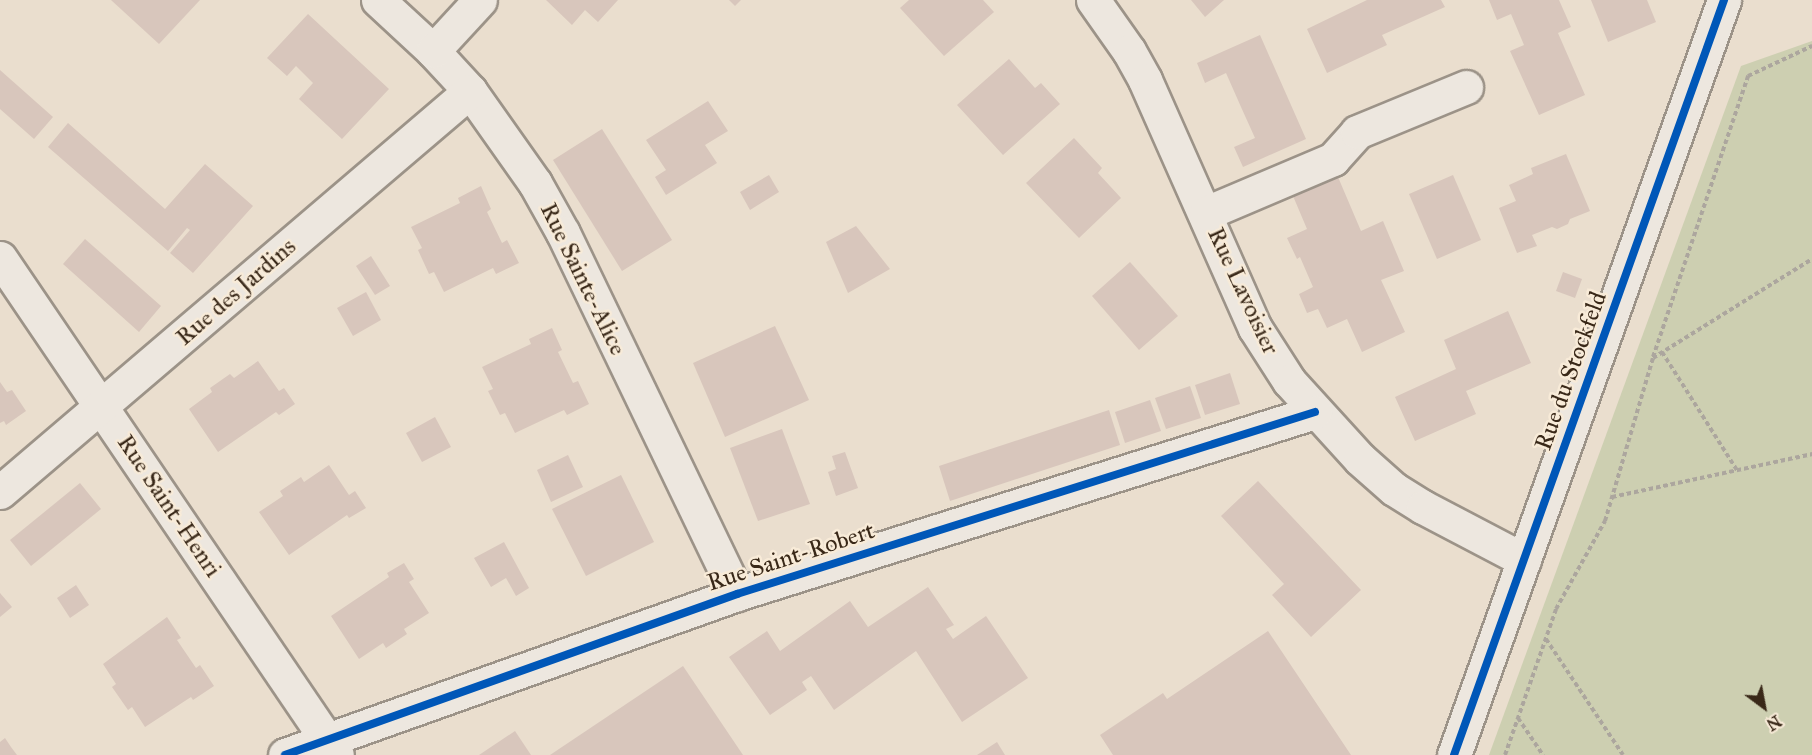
<!DOCTYPE html>
<html>
<head>
<meta charset="utf-8">
<style>
	body { margin:0 }
	#map { position:relative; width:1812px; height:755px; overflow:hidden; background:#eadece; font-family:"IM FELL Great Primer",serif }
	div>[style] { position:absolute }
	[style*='--x'] { left:calc(var(--x)*1px); top:calc(var(--y)*1px); width:calc(var(--w)*1px); rotate:calc(var(--a)*1deg) }
	.green>* { inset:0; background:#cdcfb1 }
	.building>* { inset:0; background:#d8c6bc }
	.path>* { height:4px; margin-top:-2px; transform-origin:0; background:repeating-linear-gradient(90deg,#aca69e 0 4.5px,transparent 0 7.5px) }
	.roads { filter:drop-shadow(2px 0 #9c9388) drop-shadow(-2px 0 #9c9388) drop-shadow(0 2px #9c9388) drop-shadow(0 -2px #9c9388) }
	.minor>* { height:33px; margin:-16.5px; padding:0 16.5px; transform-origin:16.5px; border-radius:16.5px; background:#ede7df }
	.cycleway>* { height:8px; margin:-4px; padding:0 4px; transform-origin:4px; border-radius:4px; background:#0057b8 }
	span { translate:-50% -50%; white-space:nowrap; text-align:center; line-height:1.15; -webkit-text-stroke:5px #f8ebd8; paint-order:stroke }
	.street-label { font-size:24px; color:#392818 }
	.north { position:absolute; left:1734px; top:677px; width:60px; height:60px; -webkit-text-stroke:4px #f8ebd8; paint-order:stroke; rotate:148deg; font-size:16px; font-weight:700; line-height:24px; text-align:center; color:#392818 }
	.north::after { content:''; display:block; margin:auto; width:21px; height:27px; background:#392818; clip-path:polygon(50% 0,100% 100%,50% 72%,0 100%) }
</style>
</head>
<body>
<div id="map">
	<div class="green">
		<div style="clip-path:polygon(1812px 41px,1812px 755px,1489px 755px,1741px 66px)"></div>
	</div>
	<div class="building">
		<div style="clip-path:polygon(111px 0,200px 0,159px 44px)"></div>
		<div style="clip-path:polygon(546px 0,618px 0,598px 22px,585px 10px,572px 25px)"></div>
		<div style="clip-path:polygon(729px 0,741px 0,735px 6px)"></div>
		<div style="clip-path:polygon(909px 0,983px 0,994px 12px,944px 56px,900px 8px)"></div>
		<div style="clip-path:polygon(1191px 0,1224px 0,1205px 17px)"></div>
		<div style="clip-path:polygon(1367px 0,1441px 0,1445px 7px,1382px 35px,1387px 45px,1327px 73px,1307px 29px)"></div>
		<div style="clip-path:polygon(1489px 0,1559px 0,1571px 27px,1558px 33px,1585px 95px,1539px 115px,1510px 51px,1524px 45px,1511px 14px,1497px 20px)"></div>
		<div style="clip-path:polygon(1591px 0,1647px 0,1656px 22px,1608px 42px)"></div>
		<div style="clip-path:polygon(308px 14px,389px 89px,342px 139px,299px 99px,313px 83px,296px 66px,287px 76px,267px 58px)"></div>
		<div style="clip-path:polygon(1260px 35px,1306px 139px,1243px 167px,1234px 147px,1255px 138px,1241px 107px,1226px 73px,1205px 83px,1197px 63px)"></div>
		<div style="clip-path:polygon(1009px 59px,1035px 88px,1041px 83px,1060px 104px,1003px 155px,957px 105px)"></div>
		<div style="clip-path:polygon(0 70px,53px 117px,34px 139px,0 109px)"></div>
		<div style="clip-path:polygon(708px 101px,728px 131px,705px 145px,717px 163px,666px 195px,655px 177px,666px 170px,646px 140px)"></div>
		<div style="clip-path:polygon(68px 123px,165px 209px,205px 164px,253px 206px,193px 273px,170px 253px,190px 230px,187px 228px,168px 251px,48px 147px)"></div>
		<div style="clip-path:polygon(602px 129px,672px 240px,622px 271px,553px 160px)"></div>
		<div style="clip-path:polygon(1074px 138px,1102px 168px,1098px 173px,1121px 198px,1079px 238px,1026px 183px)"></div>
		<div style="clip-path:polygon(1566px 154px,1590px 211px,1570px 219px,1568px 224px,1557px 229px,1552px 227px,1532px 235px,1537px 246px,1517px 253px,1499px 208px,1516px 201px,1509px 185px,1533px 174px,1531px 168px)"></div>
		<div style="clip-path:polygon(769px 175px,779px 192px,750px 210px,740px 192px)"></div>
		<div style="clip-path:polygon(1453px 175px,1481px 240px,1437px 259px,1409px 194px)"></div>
		<div style="clip-path:polygon(1338px 177px,1361px 231px,1383px 221px,1404px 271px,1381px 280px,1405px 332px,1362px 352px,1347px 319px,1327px 328px,1318px 309px,1307px 313px,1299px 294px,1313px 287px,1300px 257px,1297px 259px,1287px 238px,1307px 229px,1293px 196px)"></div>
		<div style="clip-path:polygon(481px 186px,491px 209px,487px 212px,502px 243px,507px 240px,519px 263px,496px 274px,493px 268px,444px 292px,434px 272px,429px 274px,418px 250px,422px 248px,411px 227px,460px 203px,458px 198px)"></div>
		<div style="clip-path:polygon(856px 226px,890px 269px,848px 293px,826px 242px)"></div>
		<div style="clip-path:polygon(85px 239px,161px 306px,139px 332px,63px 264px)"></div>
		<div style="clip-path:polygon(371px 256px,390px 286px,375px 295px,356px 266px)"></div>
		<div style="clip-path:polygon(1130px 262px,1178px 316px,1139px 350px,1092px 296px)"></div>
		<div style="clip-path:polygon(1563px 272px,1582px 279px,1575px 298px,1556px 291px)"></div>
		<div style="clip-path:polygon(366px 292px,381px 320px,353px 336px,337px 308px)"></div>
		<div style="clip-path:polygon(1508px 311px,1531px 363px,1466px 391px,1476px 414px,1415px 441px,1395px 397px,1456px 369px,1444px 340px)"></div>
		<div style="clip-path:polygon(775px 326px,809px 400px,725px 437px,693px 363px)"></div>
		<div style="clip-path:polygon(552px 328px,562px 350px,558px 352px,573px 383px,578px 381px,589px 404px,567px 415px,564px 410px,515px 433px,505px 413px,500px 415px,488px 391px,493px 389px,482px 367px,531px 344px,529px 339px)"></div>
		<div style="clip-path:polygon(258px 361px,279px 391px,284px 388px,295px 404px,279px 415px,276px 412px,218px 452px,189px 409px,212px 392px,210px 388px,230px 374px,234px 378px)"></div>
		<div style="clip-path:polygon(1230px 373px,1240px 404px,1205px 415px,1195px 385px)"></div>
		<div style="clip-path:polygon(0 382px,7px 392px,12px 390px,26px 411px,6px 425px,4px 421px,0 423px)"></div>
		<div style="clip-path:polygon(1190px 386px,1201px 418px,1166px 429px,1155px 398px)"></div>
		<div style="clip-path:polygon(1150px 400px,1161px 431px,1125px 443px,1115px 412px)"></div>
		<div style="clip-path:polygon(1109px 410px,1120px 445px,950px 501px,939px 466px)"></div>
		<div style="clip-path:polygon(435px 417px,451px 447px,422px 462px,406px 433px)"></div>
		<div style="clip-path:polygon(782px 429px,810px 504px,758px 521px,730px 448px)"></div>
		<div style="clip-path:polygon(845px 452px,858px 488px,836px 496px,828px 472px,836px 469px,832px 456px)"></div>
		<div style="clip-path:polygon(568px 455px,583px 487px,551px 502px,537px 470px)"></div>
		<div style="clip-path:polygon(329px 465px,349px 495px,355px 491px,366px 508px,349px 518px,347px 515px,289px 555px,259px 512px,283px 496px,280px 491px,301px 477px,304px 482px)"></div>
		<div style="clip-path:polygon(621px 475px,654px 542px,586px 576px,552px 509px)"></div>
		<div style="clip-path:polygon(1258px 481px,1361px 590px,1311px 637px,1272px 595px,1284px 584px,1221px 516px)"></div>
		<div style="clip-path:polygon(80px 483px,101px 509px,31px 566px,10px 540px)"></div>
		<div style="clip-path:polygon(504px 542px,529px 588px,516px 596px,506px 578px,491px 587px,474px 558px)"></div>
		<div style="clip-path:polygon(404px 563px,414px 579px,409px 582px,429px 613px,404px 629px,407px 634px,386px 648px,383px 643px,359px 659px,331px 616px,389px 577px,387px 573px)"></div>
		<div style="clip-path:polygon(76px 585px,89px 605px,70px 618px,57px 598px)"></div>
		<div style="clip-path:polygon(928px 587px,954px 625px,946px 629px,953px 639px,986px 616px,1028px 678px,962px 722px,916px 651px,834px 710px,811px 676px,802px 682px,807px 690px,770px 715px,729px 657px,767px 631px,780px 651px,850px 601px,868px 627px)"></div>
		<div style="clip-path:polygon(0 593px,12px 607px,0 617px)"></div>
		<div style="clip-path:polygon(167px 617px,181px 638px,177px 640px,196px 668px,200px 665px,214px 686px,193px 700px,191px 697px,145px 727px,132px 707px,128px 710px,112px 687px,116px 684px,103px 664px)"></div>
		<div style="clip-path:polygon(1268px 631px,1351px 755px,1113px 755px,1100px 735px,1163px 693px,1167px 699px)"></div>
		<div style="clip-path:polygon(683px 666px,743px 755px,550px 755px)"></div>
		<div style="clip-path:polygon(515px 731px,531px 755px,479px 755px)"></div>
		<div style="clip-path:polygon(5px 738px,11px 747px,17px 755px,0 755px,0 742px)"></div>
		<div style="clip-path:polygon(997px 742px,1005px 755px,977px 755px)"></div>
	</div>
	<div class="path">
		<div style="--x:1662;--y:352;--w:140;--a:57.6"></div>
		<div style="--x:1653;--y:357;--w:297;--a:-71.3"></div>
		<div style="--x:1748;--y:76;--w:71;--a:-25.1"></div>
		<div style="--x:1612;--y:497;--w:205;--a:-12.1"></div>
		<div style="--x:1546;--y:639;--w:139;--a:56.4"></div>
		<div style="--x:1518;--y:718;--w:45;--a:56"></div>
		<div style="--x:1505;--y:755;--w:155;--a:-70.7"></div>
		<div style="--x:1556;--y:609;--w:101;--a:-60.9"></div>
		<div style="--x:1605;--y:521;--w:170;--a:-73.6"></div>
		<div style="--x:1653;--y:358;--w:187;--a:-31.9"></div>
	</div>
	<div class="roads">
		<div class="minor">
			<div style="--x:378;--y:0;--w:75;--a:42.8"></div>
			<div style="--x:433;--y:51;--w:54;--a:47.2"></div>
			<div style="--x:470;--y:91;--w:113;--a:54.8"></div>
			<div style="--x:535;--y:183;--w:57;--a:60.8"></div>
			<div style="--x:563;--y:233;--w:401;--a:64.3"></div>
			<div style="--x:1093;--y:0;--w:62;--a:54.8"></div>
			<div style="--x:1129;--y:51;--w:33;--a:61"></div>
			<div style="--x:1145;--y:80;--w:271;--a:66.1"></div>
			<div style="--x:1255;--y:328;--w:63;--a:57.3"></div>
			<div style="--x:1289;--y:381;--w:105;--a:47.7"></div>
			<div style="--x:1360;--y:459;--w:45;--a:41.4"></div>
			<div style="--x:1394;--y:489;--w:34;--a:32"></div>
			<div style="--x:1423;--y:507;--w:114;--a:27.7"></div>
			<div style="--x:433;--y:51;--w:69;--a:-47.3"></div>
			<div style="--x:1206;--y:213;--w:138;--a:-23"></div>
			<div style="--x:1333;--y:159;--w:36;--a:-48"></div>
			<div style="--x:1357;--y:132;--w:118;--a:-22.4"></div>
			<div style="--x:0;--y:258;--w:600;--a:55.86"></div>
			<div style="--x:0;--y:492;--w:618;--a:-40.47"></div>
			<div style="--x:285;--y:755;--w:480;--a:-19.6"></div>
			<div style="--x:737;--y:594;--w:606;--a:-17.48"></div>
			<div style="--x:1454;--y:755;--w:802;--a:-70.32"></div>
		</div>
	</div>
	<div class="cycleway">
		<div style="--x:285;--y:755;--w:480;--a:-19.6"></div>
		<div style="--x:737;--y:594;--w:606;--a:-17.48"></div>
		<div style="--x:1454;--y:755;--w:802;--a:-70.32"></div>
	</div>
	<div class="street-label">
		<span style="left:583px;top:279px;rotate:64deg">Rue Sainte-Alice</span>
		<span style="left:1243px;top:291px;rotate:65deg">Rue Lavoisier</span>
		<span style="left:236px;top:292px;rotate:-41deg">Rue des Jardins</span>
		<span style="left:1571px;top:371px;rotate:-70deg">Rue du Stockfeld</span>
		<span style="left:169px;top:506px;rotate:56deg">Rue Saint-Henri</span>
		<span style="left:791px;top:557px;rotate:-18deg">Rue Saint-Robert</span>
	</div>
	<div class="north">N</div>
</div>
</body>
</html>
